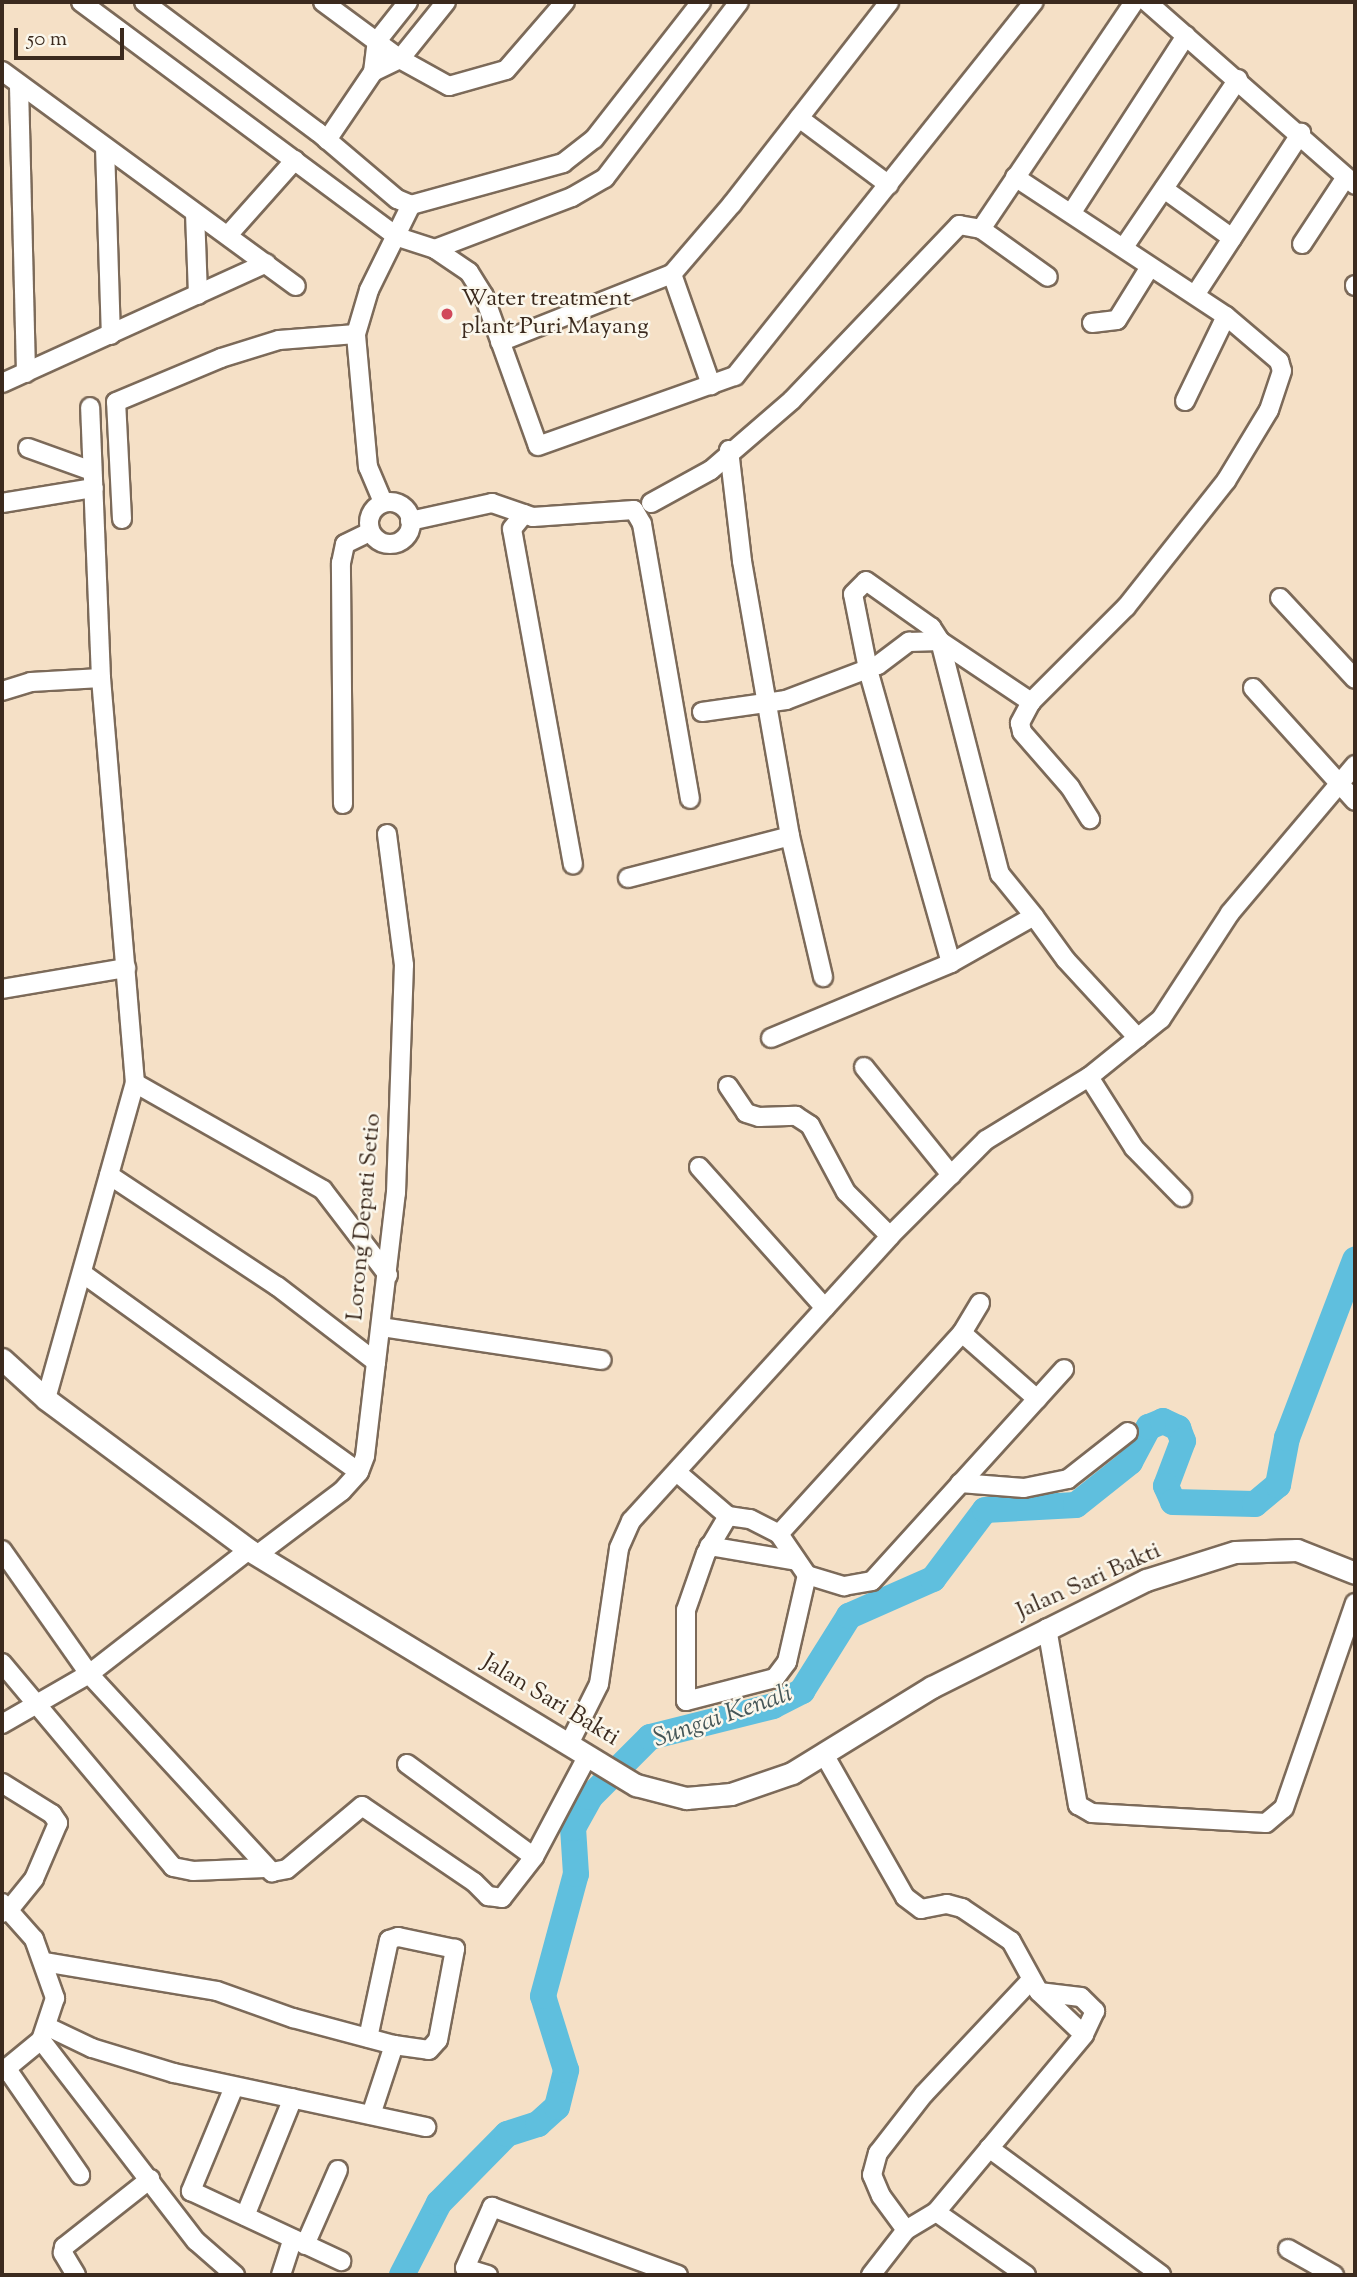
<!DOCTYPE html>
<html>
<head>
<meta charset="utf-8">
<style>
	body { margin:0 }
	#map { position:relative; width:1357px; height:2277px; overflow:hidden; background:#f5e0c6; font-family:"Sorts Mill Goudy",serif }
	div>[style] { position:absolute }
	[style*='--x'] { left:calc(var(--x)*1px); top:calc(var(--y)*1px); width:calc(var(--w)*1px); rotate:calc(var(--a)*1deg) }
	.river>* { height:26px; margin:-13px; padding:0 13px; transform-origin:13px; border-radius:13px; background:#5fbfde }
	.roads { filter:drop-shadow(2px 0 #7c6a59) drop-shadow(-2px 0 #7c6a59) drop-shadow(0 2px #7c6a59) drop-shadow(0 -2px #7c6a59) }
	.minor>* { height:18px; margin:-9px; padding:0 9px; transform-origin:9px; border-radius:9px; background:#fff }
	.minor>.ring { margin:-9px; padding:0; box-sizing:content-box; background:none; border:18px solid #fff; border-radius:50% }
	.major>* { height:21px; margin:-10.5px; padding:0 10.5px; transform-origin:10.5px; border-radius:10.5px; background:#fff }
	.dots>* { width:19px; height:19px; translate:-50% -50%; box-sizing:border-box; border:4px solid #fbf7ec; border-radius:50% }
	span { translate:-50% -50%; white-space:nowrap; text-align:center; line-height:1.15; -webkit-text-stroke:5px #fbf7ec; paint-order:stroke }
	.poi-label { font-size:24px; color:#3b2a1e }
	.left { translate:0 -50%; text-align:left }
	.street-label { font-size:24px; color:#3b2a1e }
	.water-label { font-size:26px; color:#465758; font-style:italic }
	.frame { position:absolute; inset:0; border:4px solid #3b2a1e; pointer-events:none }
	.scale { position:absolute; left:14px; top:28px; width:110px; height:32px; box-sizing:border-box; border:4px solid #3b2a1e; border-top:0; padding-left:9px; font-size:21px; line-height:24px; white-space:nowrap; color:#3b2a1e; -webkit-text-stroke:5px #fbf7ec; paint-order:stroke }
</style>
</head>
<body>
<div id="map">
	<div class="river">
		<div style="--x:402;--y:2275;--w:81;--a:-62.8"></div>
		<div style="--x:439;--y:2203;--w:97;--a:-45.4"></div>
		<div style="--x:507;--y:2134;--w:33;--a:-18"></div>
		<div style="--x:538;--y:2124;--w:25;--a:-42"></div>
		<div style="--x:557;--y:2107;--w:38;--a:-76"></div>
		<div style="--x:566;--y:2070;--w:77;--a:-107.3"></div>
		<div style="--x:543;--y:1996;--w:126;--a:-74.9"></div>
		<div style="--x:576;--y:1874;--w:46;--a:-93.7"></div>
		<div style="--x:573;--y:1828;--w:35;--a:-61"></div>
		<div style="--x:590;--y:1797;--w:85;--a:-45"></div>
		<div style="--x:650;--y:1737;--w:127;--a:-14.1"></div>
		<div style="--x:773;--y:1706;--w:33;--a:-27"></div>
		<div style="--x:802;--y:1691;--w:89;--a:-57.9"></div>
		<div style="--x:849;--y:1616;--w:92;--a:-23.8"></div>
		<div style="--x:933;--y:1579;--w:86;--a:-53"></div>
		<div style="--x:985;--y:1510;--w:91;--a:-3.1"></div>
		<div style="--x:1076;--y:1505;--w:69;--a:-38.5"></div>
		<div style="--x:1130;--y:1462;--w:40;--a:-62"></div>
		<div style="--x:1149;--y:1427;--w:15;--a:-23"></div>
		<div style="--x:1163;--y:1421;--w:17;--a:25"></div>
		<div style="--x:1178;--y:1428;--w:14;--a:69"></div>
		<div style="--x:1183;--y:1441;--w:48;--a:110.7"></div>
		<div style="--x:1166;--y:1486;--w:17;--a:66"></div>
		<div style="--x:1173;--y:1502;--w:82;--a:1.4"></div>
		<div style="--x:1255;--y:1504;--w:30;--a:-40"></div>
		<div style="--x:1278;--y:1485;--w:48;--a:-79.2"></div>
		<div style="--x:1287;--y:1438;--w:191;--a:-69.1"></div>
	</div>
	<div class="roads">
		<div class="minor">
			<div style="--x:81;--y:2;--w:395;--a:36.6"></div>
			<div style="--x:398;--y:237;--w:39;--a:18"></div>
			<div style="--x:435;--y:249;--w:147;--a:-20.8"></div>
			<div style="--x:572;--y:197;--w:38;--a:-30"></div>
			<div style="--x:605;--y:178;--w:221;--a:-52.7"></div>
			<div style="--x:144;--y:2;--w:217;--a:36.8"></div>
			<div style="--x:318;--y:132;--w:104;--a:40.3"></div>
			<div style="--x:397;--y:199;--w:15;--a:23"></div>
			<div style="--x:411;--y:205;--w:158;--a:-15.4"></div>
			<div style="--x:563;--y:163;--w:39;--a:-38"></div>
			<div style="--x:594;--y:139;--w:174;--a:-52"></div>
			<div style="--x:323;--y:2;--w:96;--a:36.5"></div>
			<div style="--x:400;--y:59;--w:56;--a:28.9"></div>
			<div style="--x:449;--y:86;--w:59;--a:-15.7"></div>
			<div style="--x:506;--y:70;--w:90;--a:-49.1"></div>
			<div style="--x:1147;--y:2;--w:277;--a:41.3"></div>
			<div style="--x:2;--y:71;--w:364;--a:36.2"></div>
			<div style="--x:373;--y:72;--w:30;--a:-26"></div>
			<div style="--x:400;--y:59;--w:73;--a:-51.1"></div>
			<div style="--x:19;--y:86;--w:287;--a:88.6"></div>
			<div style="--x:799;--y:118;--w:112;--a:36.7"></div>
			<div style="--x:327;--y:140;--w:82;--a:-55.9"></div>
			<div style="--x:373;--y:72;--w:31;--a:-83"></div>
			<div style="--x:377;--y:41;--w:50;--a:-51.5"></div>
			<div style="--x:105;--y:147;--w:188;--a:88.2"></div>
			<div style="--x:1015;--y:177;--w:253;--a:33.4"></div>
			<div style="--x:1226;--y:316;--w:70;--a:40.3"></div>
			<div style="--x:1279;--y:361;--w:10;--a:73"></div>
			<div style="--x:1282;--y:371;--w:41;--a:108.4"></div>
			<div style="--x:1269;--y:410;--w:83;--a:121.2"></div>
			<div style="--x:1226;--y:481;--w:161;--a:128.4"></div>
			<div style="--x:1126;--y:607;--w:134;--a:135"></div>
			<div style="--x:1164;--y:189;--w:84;--a:35.8"></div>
			<div style="--x:1072;--y:212;--w:210;--a:-57.1"></div>
			<div style="--x:195;--y:213;--w:82;--a:87.9"></div>
			<div style="--x:981;--y:229;--w:82;--a:35.6"></div>
			<div style="--x:229;--y:234;--w:99;--a:-48.3"></div>
			<div style="--x:1302;--y:244;--w:80;--a:-56.7"></div>
			<div style="--x:1124;--y:247;--w:203;--a:-55.8"></div>
			<div style="--x:435;--y:249;--w:41;--a:34.1"></div>
			<div style="--x:469;--y:272;--w:28;--a:58"></div>
			<div style="--x:484;--y:296;--w:159;--a:70.2"></div>
			<div style="--x:538;--y:446;--w:209;--a:-19.6"></div>
			<div style="--x:735;--y:376;--w:479;--a:-51.4"></div>
			<div style="--x:672;--y:274;--w:118;--a:70.6"></div>
			<div style="--x:1355;--y:286;--w:1;--a:-90"></div>
			<div style="--x:1195;--y:295;--w:194;--a:-56.8"></div>
			<div style="--x:1092;--y:323;--w:25;--a:-7"></div>
			<div style="--x:1117;--y:320;--w:62;--a:-58.1"></div>
			<div style="--x:500;--y:342;--w:185;--a:-21.6"></div>
			<div style="--x:672;--y:274;--w:92;--a:-49.4"></div>
			<div style="--x:732;--y:204;--w:256;--a:-52.1"></div>
			<div style="--x:2;--y:383;--w:290;--a:-24.4"></div>
			<div style="--x:1185;--y:401;--w:94;--a:-64.2"></div>
			<div style="--x:28;--y:448;--w:68;--a:19.8"></div>
			<div style="--x:729;--y:450;--w:112;--a:83.3"></div>
			<div style="--x:742;--y:561;--w:279;--a:80.1"></div>
			<div style="--x:790;--y:836;--w:145;--a:76.8"></div>
			<div class="ring" style="left:369px;top:502px;width:24px;height:24px"></div>
			<div style="--x:383;--y:502;--w:38;--a:-113"></div>
			<div style="--x:368;--y:467;--w:134;--a:-95.2"></div>
			<div style="--x:356;--y:334;--w:46;--a:-73.5"></div>
			<div style="--x:369;--y:290;--w:95;--a:-63.7"></div>
			<div style="--x:2;--y:503;--w:93;--a:-9.3"></div>
			<div style="--x:651;--y:503;--w:68;--a:-28.8"></div>
			<div style="--x:711;--y:470;--w:107;--a:-40.8"></div>
			<div style="--x:792;--y:400;--w:242;--a:-46.3"></div>
			<div style="--x:959;--y:225;--w:22;--a:10"></div>
			<div style="--x:981;--y:229;--w:274;--a:-56"></div>
			<div style="--x:524;--y:514;--w:19;--a:129"></div>
			<div style="--x:512;--y:529;--w:341;--a:79.7"></div>
			<div style="--x:122;--y:519;--w:117;--a:-92.9"></div>
			<div style="--x:116;--y:402;--w:114;--a:-22.7"></div>
			<div style="--x:221;--y:358;--w:61;--a:-17.2"></div>
			<div style="--x:279;--y:340;--w:77;--a:-4.5"></div>
			<div style="--x:410;--y:521;--w:84;--a:-12.4"></div>
			<div style="--x:492;--y:503;--w:43;--a:18.9"></div>
			<div style="--x:533;--y:517;--w:101;--a:-4"></div>
			<div style="--x:634;--y:510;--w:16;--a:60"></div>
			<div style="--x:642;--y:524;--w:279;--a:80.1"></div>
			<div style="--x:1280;--y:598;--w:110;--a:47.2"></div>
			<div style="--x:1253;--y:688;--w:152;--a:47.9"></div>
			<div style="--x:2;--y:691;--w:30;--a:-17"></div>
			<div style="--x:31;--y:682;--w:70;--a:-3.3"></div>
			<div style="--x:702;--y:712;--w:85;--a:-8.1"></div>
			<div style="--x:786;--y:700;--w:98;--a:-20.8"></div>
			<div style="--x:878;--y:665;--w:39;--a:-37"></div>
			<div style="--x:909;--y:642;--w:31;--a:-2"></div>
			<div style="--x:940;--y:641;--w:110;--a:33.8"></div>
			<div style="--x:1031;--y:702;--w:24;--a:118"></div>
			<div style="--x:1020;--y:723;--w:9;--a:77"></div>
			<div style="--x:1022;--y:732;--w:73;--a:48.9"></div>
			<div style="--x:1070;--y:787;--w:38;--a:58"></div>
			<div style="--x:343;--y:804;--w:241;--a:-90.5"></div>
			<div style="--x:341;--y:563;--w:19;--a:-78"></div>
			<div style="--x:345;--y:544;--w:28;--a:-26"></div>
			<div style="--x:628;--y:878;--w:167;--a:-14.5"></div>
			<div style="--x:951;--y:963;--w:305;--a:-105.8"></div>
			<div style="--x:868;--y:669;--w:76;--a:-101.3"></div>
			<div style="--x:853;--y:594;--w:18;--a:-45"></div>
			<div style="--x:866;--y:581;--w:80;--a:35.3"></div>
			<div style="--x:931;--y:627;--w:17;--a:57"></div>
			<div style="--x:940;--y:641;--w:241;--a:75.6"></div>
			<div style="--x:1000;--y:874;--w:54;--a:51"></div>
			<div style="--x:2;--y:989;--w:126;--a:-9.6"></div>
			<div style="--x:771;--y:1038;--w:195;--a:-22.6"></div>
			<div style="--x:951;--y:963;--w:95;--a:-29.5"></div>
			<div style="--x:1034;--y:916;--w:54;--a:54"></div>
			<div style="--x:1066;--y:960;--w:106;--a:47.3"></div>
			<div style="--x:864;--y:1067;--w:139;--a:51.1"></div>
			<div style="--x:1089;--y:1077;--w:84;--a:57.6"></div>
			<div style="--x:1134;--y:1148;--w:69;--a:45.6"></div>
			<div style="--x:135;--y:1083;--w:216;--a:29.6"></div>
			<div style="--x:323;--y:1190;--w:107;--a:52.6"></div>
			<div style="--x:728;--y:1086;--w:32;--a:56"></div>
			<div style="--x:746;--y:1113;--w:14;--a:17"></div>
			<div style="--x:759;--y:1117;--w:37;--a:-2"></div>
			<div style="--x:796;--y:1116;--w:17;--a:33"></div>
			<div style="--x:810;--y:1125;--w:76;--a:61.8"></div>
			<div style="--x:846;--y:1192;--w:62;--a:45"></div>
			<div style="--x:699;--y:1167;--w:189;--a:48.2"></div>
			<div style="--x:109;--y:1175;--w:201;--a:33.5"></div>
			<div style="--x:277;--y:1286;--w:125;--a:37.5"></div>
			<div style="--x:82;--y:1273;--w:341;--a:35.7"></div>
			<div style="--x:381;--y:1327;--w:223;--a:8.5"></div>
			<div style="--x:962;--y:1333;--w:100;--a:41.3"></div>
			<div style="--x:46;--y:1399;--w:328;--a:-74.3"></div>
			<div style="--x:135;--y:1083;--w:406;--a:-94.8"></div>
			<div style="--x:101;--y:678;--w:271;--a:-92.3"></div>
			<div style="--x:679;--y:1474;--w:65;--a:40.6"></div>
			<div style="--x:728;--y:1516;--w:22;--a:8"></div>
			<div style="--x:750;--y:1519;--w:33;--a:27"></div>
			<div style="--x:779;--y:1534;--w:50;--a:55.7"></div>
			<div style="--x:807;--y:1575;--w:39;--a:17"></div>
			<div style="--x:844;--y:1586;--w:28;--a:-10"></div>
			<div style="--x:872;--y:1581;--w:286;--a:-47.8"></div>
			<div style="--x:960;--y:1483;--w:64;--a:4.5"></div>
			<div style="--x:1024;--y:1488;--w:45;--a:-11.6"></div>
			<div style="--x:1068;--y:1479;--w:76;--a:-38.1"></div>
			<div style="--x:728;--y:1516;--w:43;--a:120.7"></div>
			<div style="--x:706;--y:1553;--w:60;--a:109.3"></div>
			<div style="--x:686;--y:1610;--w:91;--a:90"></div>
			<div style="--x:686;--y:1701;--w:92;--a:-14.5"></div>
			<div style="--x:775;--y:1678;--w:20;--a:-53"></div>
			<div style="--x:787;--y:1662;--w:89;--a:-77.1"></div>
			<div style="--x:779;--y:1534;--w:272;--a:-47.7"></div>
			<div style="--x:962;--y:1333;--w:35;--a:-59"></div>
			<div style="--x:709;--y:1546;--w:89;--a:9.7"></div>
			<div style="--x:2;--y:1550;--w:151;--a:54.9"></div>
			<div style="--x:89;--y:1674;--w:270;--a:47.3"></div>
			<div style="--x:272;--y:1872;--w:15;--a:-11"></div>
			<div style="--x:287;--y:1869;--w:98;--a:-40"></div>
			<div style="--x:362;--y:1806;--w:135;--a:34.2"></div>
			<div style="--x:474;--y:1882;--w:20;--a:45"></div>
			<div style="--x:488;--y:1896;--w:14;--a:8"></div>
			<div style="--x:502;--y:1898;--w:52;--a:-52"></div>
			<div style="--x:534;--y:1857;--w:115;--a:-62.1"></div>
			<div style="--x:257;--y:1555;--w:106;--a:-37"></div>
			<div style="--x:342;--y:1491;--w:25;--a:-48"></div>
			<div style="--x:359;--y:1472;--w:17;--a:-69"></div>
			<div style="--x:365;--y:1456;--w:265;--a:-83.3"></div>
			<div style="--x:396;--y:1193;--w:228;--a:-88"></div>
			<div style="--x:404;--y:965;--w:132;--a:-97.4"></div>
			<div style="--x:1047;--y:1628;--w:180;--a:80.1"></div>
			<div style="--x:1078;--y:1805;--w:16;--a:30"></div>
			<div style="--x:1092;--y:1813;--w:174;--a:3.3"></div>
			<div style="--x:1266;--y:1823;--w:23;--a:-40"></div>
			<div style="--x:1284;--y:1808;--w:217;--a:-70.9"></div>
			<div style="--x:2;--y:1663;--w:266;--a:50"></div>
			<div style="--x:173;--y:1867;--w:20;--a:11"></div>
			<div style="--x:193;--y:1871;--w:72;--a:-2.4"></div>
			<div style="--x:2;--y:1724;--w:100;--a:-29.9"></div>
			<div style="--x:89;--y:1674;--w:202;--a:-37.8"></div>
			<div style="--x:570;--y:1742;--w:65;--a:-63.4"></div>
			<div style="--x:599;--y:1684;--w:137;--a:-81.6"></div>
			<div style="--x:619;--y:1548;--w:30;--a:-66"></div>
			<div style="--x:631;--y:1521;--w:385;--a:-47.7"></div>
			<div style="--x:890;--y:1236;--w:136;--a:-45"></div>
			<div style="--x:986;--y:1140;--w:121;--a:-31.5"></div>
			<div style="--x:1089;--y:1077;--w:92;--a:-38.9"></div>
			<div style="--x:1161;--y:1019;--w:126;--a:-56.9"></div>
			<div style="--x:1230;--y:913;--w:194;--a:-49.8"></div>
			<div style="--x:825;--y:1756;--w:162;--a:60.4"></div>
			<div style="--x:905;--y:1897;--w:20;--a:37"></div>
			<div style="--x:921;--y:1909;--w:26;--a:-11"></div>
			<div style="--x:947;--y:1904;--w:16;--a:15"></div>
			<div style="--x:962;--y:1908;--w:59;--a:34"></div>
			<div style="--x:1011;--y:1941;--w:58;--a:61.2"></div>
			<div style="--x:1039;--y:1992;--w:42;--a:6.8"></div>
			<div style="--x:1081;--y:1997;--w:20;--a:45"></div>
			<div style="--x:1095;--y:2011;--w:26;--a:115"></div>
			<div style="--x:1084;--y:2035;--w:231;--a:129.9"></div>
			<div style="--x:936;--y:2212;--w:35;--a:149"></div>
			<div style="--x:906;--y:2230;--w:57;--a:127.9"></div>
			<div style="--x:407;--y:1764;--w:157;--a:36.2"></div>
			<div style="--x:2;--y:1783;--w:59;--a:31.8"></div>
			<div style="--x:52;--y:1814;--w:11;--a:56"></div>
			<div style="--x:58;--y:1823;--w:61;--a:113.2"></div>
			<div style="--x:34;--y:1879;--w:38;--a:129"></div>
			<div style="--x:10;--y:1909;--w:9;--a:153"></div>
			<div style="--x:2;--y:1903;--w:48;--a:48.4"></div>
			<div style="--x:34;--y:1939;--w:63;--a:70.4"></div>
			<div style="--x:55;--y:1998;--w:44;--a:108.4"></div>
			<div style="--x:41;--y:2040;--w:50;--a:140.6"></div>
			<div style="--x:44;--y:1962;--w:175;--a:9.5"></div>
			<div style="--x:217;--y:1991;--w:81;--a:19.6"></div>
			<div style="--x:293;--y:2018;--w:105;--a:15"></div>
			<div style="--x:394;--y:2045;--w:35;--a:8"></div>
			<div style="--x:429;--y:2050;--w:13;--a:-48"></div>
			<div style="--x:438;--y:2040;--w:93;--a:-79.4"></div>
			<div style="--x:455;--y:1949;--w:58;--a:-168.1"></div>
			<div style="--x:398;--y:1937;--w:9;--a:162"></div>
			<div style="--x:389;--y:1940;--w:100;--a:102.1"></div>
			<div style="--x:1039;--y:1992;--w:62;--a:43.7"></div>
			<div style="--x:48;--y:2027;--w:49;--a:25.5"></div>
			<div style="--x:92;--y:2048;--w:86;--a:17"></div>
			<div style="--x:174;--y:2073;--w:258;--a:12.1"></div>
			<div style="--x:41;--y:2040;--w:254;--a:52.4"></div>
			<div style="--x:196;--y:2241;--w:52;--a:41.1"></div>
			<div style="--x:7;--y:2069;--w:129;--a:55.4"></div>
			<div style="--x:234;--y:2087;--w:113;--a:112.5"></div>
			<div style="--x:191;--y:2191;--w:166;--a:25"></div>
			<div style="--x:371;--y:2115;--w:74;--a:-71.8"></div>
			<div style="--x:989;--y:2148;--w:214;--a:36.4"></div>
			<div style="--x:936;--y:2212;--w:110;--a:35"></div>
			<div style="--x:245;--y:2216;--w:127;--a:-67.9"></div>
			<div style="--x:906;--y:2230;--w:42;--a:-126.3"></div>
			<div style="--x:881;--y:2196;--w:23;--a:-113"></div>
			<div style="--x:872;--y:2175;--w:23;--a:-75"></div>
			<div style="--x:878;--y:2153;--w:75;--a:-52.1"></div>
			<div style="--x:924;--y:2094;--w:155;--a:-46.8"></div>
			<div style="--x:305;--y:2245;--w:82;--a:-66.3"></div>
			<div style="--x:1288;--y:2249;--w:53;--a:29.5"></div>
			<div style="--x:76;--y:2275;--w:26;--a:-121"></div>
			<div style="--x:63;--y:2253;--w:6;--a:-81"></div>
			<div style="--x:64;--y:2247;--w:110;--a:-38.3"></div>
			<div style="--x:281;--y:2275;--w:38;--a:-72"></div>
			<div style="--x:488;--y:2275;--w:24;--a:-163"></div>
			<div style="--x:465;--y:2268;--w:67;--a:-66.1"></div>
			<div style="--x:492;--y:2207;--w:198;--a:20.1"></div>
		</div>
		<div class="major">
			<div style="--x:2;--y:1359;--w:59;--a:42.3"></div>
			<div style="--x:46;--y:1399;--w:253;--a:36.6"></div>
			<div style="--x:249;--y:1550;--w:453;--a:31.3"></div>
			<div style="--x:636;--y:1785;--w:52;--a:14.6"></div>
			<div style="--x:686;--y:1798;--w:45;--a:-5.1"></div>
			<div style="--x:731;--y:1794;--w:65;--a:-19"></div>
			<div style="--x:792;--y:1773;--w:164;--a:-31.6"></div>
			<div style="--x:932;--y:1687;--w:239;--a:-26.6"></div>
			<div style="--x:1146;--y:1580;--w:93;--a:-17.5"></div>
			<div style="--x:1235;--y:1552;--w:62;--a:-1.8"></div>
			<div style="--x:1297;--y:1550;--w:62;--a:21.6"></div>
		</div>
	</div>
	<div class="dots">
		<div style="left:447px;top:314px;background:#d1495b"></div>
	</div>
	<div class="poi-label">
		<span class="left" style="left:461px;top:314px">Water treatment<br>plant Puri Mayang</span>
	</div>
	<div class="street-label">
		<span style="left:365px;top:1217px;rotate:-85deg">Lorong Depati Setio</span>
		<span style="left:1089px;top:1582px;rotate:-24deg">Jalan Sari Bakti</span>
		<span style="left:550px;top:1701px;rotate:31deg">Jalan Sari Bakti</span>
	</div>
	<div class="water-label">
		<span style="left:723px;top:1717px;rotate:-19deg">Sungai Kenali</span>
	</div>
	<div class="frame"></div>
	<div class="scale">50 m</div>
</div>
</body>
</html>
